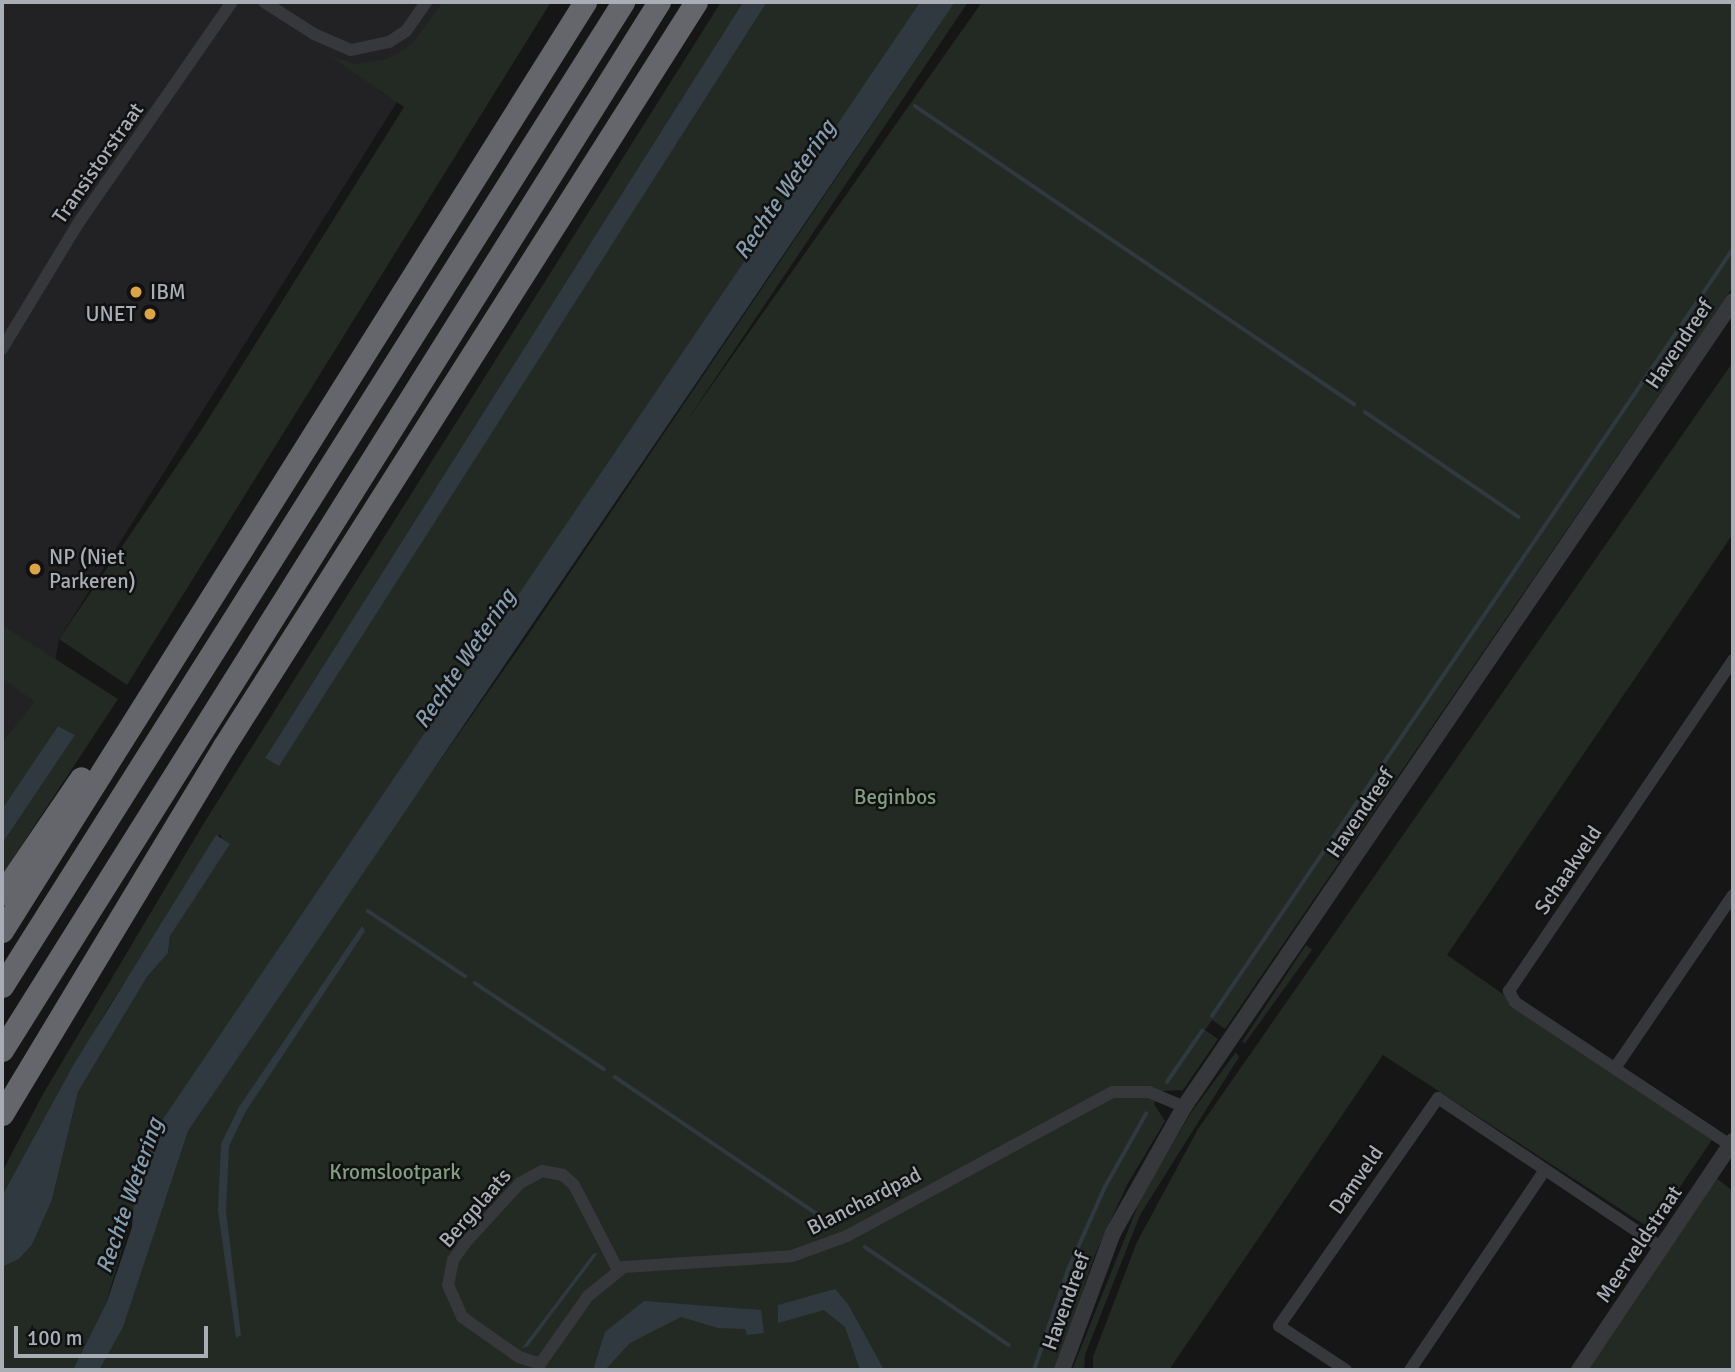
<!DOCTYPE html>
<html>
<head>
<meta charset="utf-8">
<style>
	body { margin:0 }
	#map { position:relative; width:1735px; height:1372px; overflow:hidden; background:#161617; font-family:Signika,sans-serif }
	div>[style] { position:absolute }
	[style*='--x'] { left:calc(var(--x)*1px); top:calc(var(--y)*1px); width:calc(var(--w)*1px); rotate:calc(var(--a)*1deg) }
	.built>* { inset:0; background:#222224 }
	.green>* { inset:0; background:#222a23 }
	.water>* { inset:0; background:#30393f }
	.stream>* { height:3.5px; margin:-1.75px; padding:0 1.75px; transform-origin:1.75px; border-radius:1.75px; background:#30393f }
	.minor>* { height:12px; margin:-6px; padding:0 6px; transform-origin:6px; border-radius:6px; background:#37383c }
	.tertiary>* { height:16px; margin:-8px; padding:0 8px; transform-origin:8px; border-radius:8px; background:#37383c }
	.motorway>* { height:23px; margin:-11.5px; padding:0 11.5px; transform-origin:11.5px; border-radius:11.5px; background:#64666c }
	.dots>* { width:19px; height:19px; translate:-50% -50%; box-sizing:border-box; border:4px solid #111112; border-radius:50% }
	span { translate:-50% -50%; white-space:nowrap; text-align:center; line-height:1.15; -webkit-text-stroke:5px #111112; paint-order:stroke }
	.street-label { font-size:21px; color:#a9aeb6 }
	.poi-label { font-size:21px; color:#a9aeb6 }
	.left { translate:0 -50%; text-align:left }
	.right { translate:-100% -50%; text-align:right }
	.park-label { font-size:21px; color:#829f83 }
	.water-label { font-size:23px; color:#849cad; font-style:italic }
	.frame { position:absolute; inset:0; border:4px solid #a9aeb6; pointer-events:none }
	.scale { position:absolute; left:14px; top:1326px; width:194px; height:32px; box-sizing:border-box; border:4px solid #a9aeb6; border-top:0; padding-left:9px; font-size:21px; line-height:24px; white-space:nowrap; color:#a9aeb6; -webkit-text-stroke:5px #111112; paint-order:stroke }
</style>
</head>
<body>
<div id="map">
	<div class="built">
		<div style="clip-path:polygon(2px 2px,460px 2px,59px 639px,47px 710px,2px 752px)"></div>
	</div>
	<div class="green">
		<div style="clip-path:polygon(443px 2px,551px 2px,127px 685px,59px 639px,202px 429px,404px 107px,330px 56px,356px 64px,387px 59px,411px 45px)"></div>
		<div style="clip-path:polygon(721px 2px,743px 2px,265px 758px,279px 765px,767px 2px,920px 2px,160px 1125px,136px 1185px,136px 1204px,105px 1306px,152px 1171px,524px 641px,955px 2px,968px 2px,686px 422px,982px 2px,1733px 2px,1733px 287px,1225px 1029px,1212px 1020px,1205px 1030px,1218px 1039px,1183px 1090px,1163px 1091px,1154px 1104px,1165px 1121px,1127px 1185px,1094px 1257px,1056px 1370px,2px 1370px,2px 1267px,19px 1259px,32px 1245px,52px 1200px,78px 1092px,147px 977px,168px 953px,170px 936px,225px 848px,220px 834px,106px 1011px,2px 1196px,2px 1172px,43px 1094px,204px 823px)"></div>
		<div style="clip-path:polygon(1733px 362px,1733px 534px,1447px 955px,1712px 1140px,1651px 1229px,1383px 1055px,1169px 1370px,1093px 1370px,1093px 1357px,1137px 1242px,1198px 1129px)"></div>
		<div style="clip-path:polygon(2px 625px,118px 699px,2px 875px,2px 844px,75px 735px,58px 726px,2px 809px,2px 742px,35px 702px,2px 678px)"></div>
		<div style="clip-path:polygon(1306px 945px,1312px 950px,1245px 1043px,1242px 1042px)"></div>
		<div style="clip-path:polygon(1236px 1052px,1239px 1057px,1140px 1215px,1085px 1355px,1084px 1370px,1072px 1370px,1141px 1198px,1190px 1114px)"></div>
		<div style="clip-path:polygon(1715px 1177px,1733px 1191px,1733px 1370px,1585px 1370px)"></div>
	</div>
	<div class="water">
		<div style="clip-path:polygon(743px 2px,767px 2px,279px 766px,265px 758px)"></div>
		<div style="clip-path:polygon(920px 2px,955px 2px,188px 1131px,123px 1327px,99px 1370px,73px 1370px,107px 1302px,132px 1227px,135px 1185px,159px 1125px)"></div>
		<div style="clip-path:polygon(58px 726px,75px 735px,2px 844px,2px 809px)"></div>
		<div style="clip-path:polygon(216px 835px,230px 844px,170px 936px,168px 953px,147px 977px,78px 1092px,52px 1200px,32px 1245px,19px 1259px,2px 1267px,2px 1196px,74px 1064px)"></div>
		<div style="clip-path:polygon(362px 926px,365px 931px,246px 1111px,229px 1146px,226px 1211px,241px 1335px,236px 1338px,218px 1211px,221px 1144px,239px 1107px)"></div>
		<div style="clip-path:polygon(598px 1253px,528px 1346px,522px 1348px,593px 1254px)"></div>
		<div style="clip-path:polygon(835px 1289px,848px 1304px,884px 1370px,860px 1370px,845px 1327px,824px 1310px,778px 1323px,778px 1305px)"></div>
		<div style="clip-path:polygon(644px 1301px,761px 1310px,764px 1333px,747px 1335px,745px 1329px,718px 1328px,681px 1317px,630px 1343px,605px 1370px,593px 1370px,605px 1332px)"></div>
	</div>
	<div class="stream">
		<div style="--x:915;--y:106;--w:531;--a:34.17"></div>
		<div style="--x:1365;--y:412;--w:186;--a:34.3"></div>
		<div style="--x:368;--y:911;--w:117;--a:33.8"></div>
		<div style="--x:475;--y:983;--w:155;--a:33.7"></div>
		<div style="--x:1212;--y:1016;--w:927;--a:-55.81"></div>
		<div style="--x:615;--y:1077;--w:262;--a:34.1"></div>
		<div style="--x:1167;--y:1082;--w:62;--a:-55.5"></div>
		<div style="--x:865;--y:1247;--w:174;--a:34.2"></div>
		<div style="--x:1034;--y:1370;--w:106;--a:-71.2"></div>
		<div style="--x:1068;--y:1270;--w:91;--a:-66"></div>
		<div style="--x:1105;--y:1187;--w:84;--a:-60.7"></div>
	</div>
	<div class="minor">
		<div style="--x:264;--y:2;--w:59;--a:32.6"></div>
		<div style="--x:314;--y:34;--w:40;--a:23.4"></div>
		<div style="--x:351;--y:50;--w:39;--a:-12"></div>
		<div style="--x:389;--y:42;--w:20;--a:-33"></div>
		<div style="--x:406;--y:31;--w:35;--a:-55"></div>
		<div style="--x:2;--y:349;--w:149;--a:-58.8"></div>
		<div style="--x:79;--y:222;--w:268;--a:-55.2"></div>
		<div style="--x:1615;--y:1068;--w:209;--a:-55.7"></div>
		<div style="--x:1730;--y:1145;--w:258;--a:-146.4"></div>
		<div style="--x:1515;--y:1002;--w:13;--a:-119"></div>
		<div style="--x:1509;--y:991;--w:400;--a:-55.9"></div>
		<div style="--x:618;--y:1270;--w:96;--a:-117.4"></div>
		<div style="--x:574;--y:1185;--w:15;--a:-138"></div>
		<div style="--x:563;--y:1175;--w:21;--a:-169"></div>
		<div style="--x:542;--y:1171;--w:25;--a:151"></div>
		<div style="--x:520;--y:1183;--w:80;--a:132.5"></div>
		<div style="--x:466;--y:1242;--w:22;--a:126"></div>
		<div style="--x:453;--y:1260;--w:25;--a:101"></div>
		<div style="--x:448;--y:1285;--w:35;--a:66"></div>
		<div style="--x:462;--y:1317;--w:70;--a:35.1"></div>
		<div style="--x:519;--y:1357;--w:22;--a:18"></div>
		<div style="--x:540;--y:1364;--w:83;--a:-54.8"></div>
		<div style="--x:588;--y:1296;--w:46;--a:-38.9"></div>
		<div style="--x:624;--y:1267;--w:168;--a:-3.7"></div>
		<div style="--x:792;--y:1256;--w:59;--a:-20"></div>
		<div style="--x:847;--y:1236;--w:302;--a:-28.5"></div>
		<div style="--x:1112;--y:1092;--w:37;--a:0"></div>
		<div style="--x:1149;--y:1092;--w:38;--a:23"></div>
		<div style="--x:1346;--y:1370;--w:80;--a:-146.7"></div>
		<div style="--x:1279;--y:1326;--w:278;--a:-55.1"></div>
		<div style="--x:1438;--y:1098;--w:270;--a:33.8"></div>
		<div style="--x:1410;--y:1370;--w:241;--a:-56"></div>
	</div>
	<div class="tertiary">
		<div style="--x:1062;--y:1370;--w:146;--a:-69.6"></div>
		<div style="--x:1113;--y:1233;--w:145;--a:-60.6"></div>
		<div style="--x:1184;--y:1107;--w:975;--a:-55.74"></div>
		<div style="--x:1579;--y:1370;--w:276;--a:-56.1"></div>
	</div>
	<div class="motorway">
		<div style="--x:2;--y:894;--w:140;--a:-55.7"></div>
		<div style="--x:2;--y:931;--w:1097;--a:-57.89"></div>
		<div style="--x:2;--y:986;--w:1164;--a:-57.74"></div>
		<div style="--x:2;--y:1050;--w:1237;--a:-57.92"></div>
		<div style="--x:2;--y:1114;--w:430;--a:-58.9"></div>
		<div style="--x:224;--y:746;--w:881;--a:-57.61"></div>
	</div>
	<div class="dots">
		<div style="left:136px;top:292px;background:#dda447"></div>
		<div style="left:150px;top:314px;background:#dda447"></div>
		<div style="left:35px;top:569px;background:#dda447"></div>
	</div>
	<div class="street-label">
		<span style="left:98px;top:163px;rotate:-55deg">Transistorstraat</span>
		<span style="left:1679px;top:344px;rotate:-56deg">Havendreef</span>
		<span style="left:1360px;top:813px;rotate:-56deg">Havendreef</span>
		<span style="left:1568px;top:870px;rotate:-56deg">Schaakveld</span>
		<span style="left:1356px;top:1180px;rotate:-55deg">Damveld</span>
		<span style="left:864px;top:1201px;rotate:-27deg">Blanchardpad</span>
		<span style="left:475px;top:1208px;rotate:-49deg">Bergplaats</span>
		<span style="left:1639px;top:1244px;rotate:-56deg">Meerveldstraat</span>
		<span style="left:1066px;top:1301px;rotate:-70deg">Havendreef</span>
	</div>
	<div class="poi-label">
		<span class="left" style="left:150px;top:292px">IBM</span>
		<span class="right" style="left:136px;top:314px">UNET</span>
		<span class="left" style="left:49px;top:569px">NP (Niet<br>Parkeren)</span>
	</div>
	<div class="park-label">
		<span style="left:895px;top:797px">Beginbos</span>
		<span style="left:395px;top:1172px">Kromslootpark</span>
	</div>
	<div class="water-label">
		<span style="left:785px;top:190px;rotate:-56deg">Rechte Wetering</span>
		<span style="left:465px;top:659px;rotate:-56deg">Rechte Wetering</span>
		<span style="left:130px;top:1196px;rotate:-71deg">Rechte Wetering</span>
	</div>
	<div class="frame"></div>
	<div class="scale">100 m</div>
</div>
</body>
</html>
